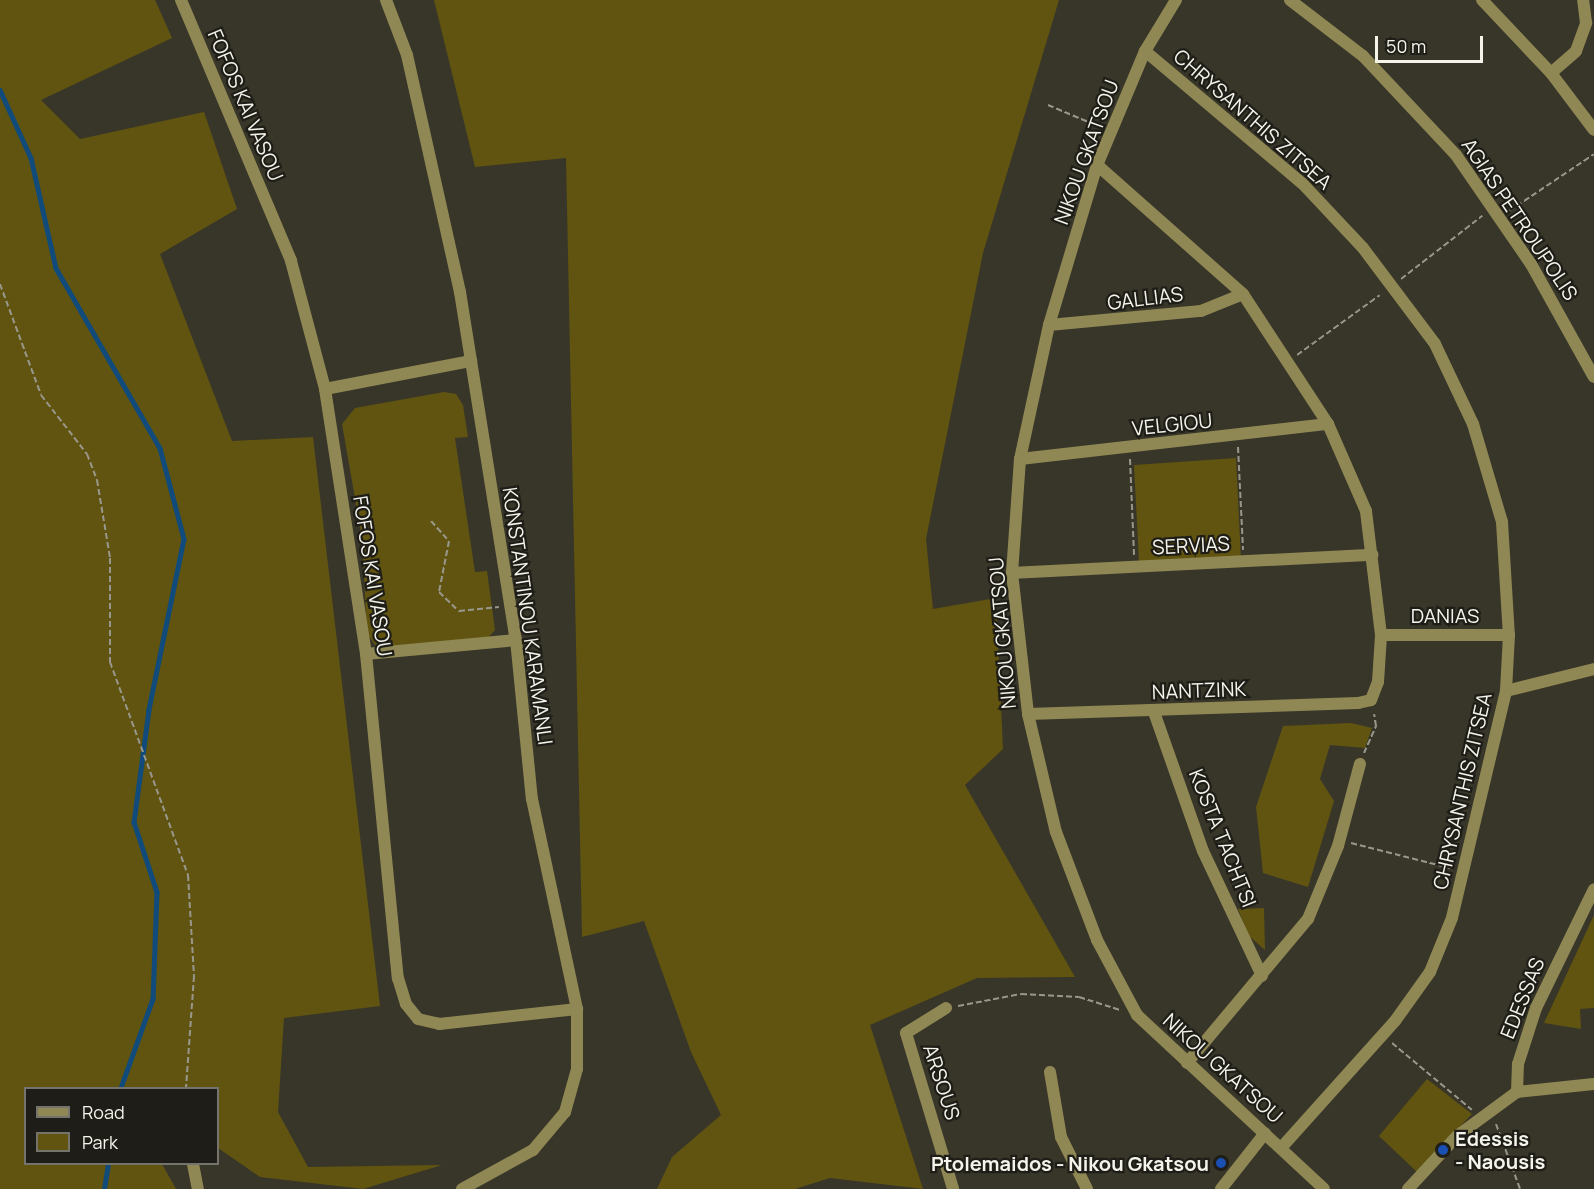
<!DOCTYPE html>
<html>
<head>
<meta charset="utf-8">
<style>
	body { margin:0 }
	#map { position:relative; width:1594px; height:1189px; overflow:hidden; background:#383629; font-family:Manrope,sans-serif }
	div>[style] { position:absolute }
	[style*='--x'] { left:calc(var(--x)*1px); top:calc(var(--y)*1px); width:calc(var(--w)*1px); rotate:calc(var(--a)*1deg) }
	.green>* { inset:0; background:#605410 }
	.stream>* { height:4.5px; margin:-2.25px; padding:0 2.25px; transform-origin:2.25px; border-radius:2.25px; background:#104b7b }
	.path>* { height:2px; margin-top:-1px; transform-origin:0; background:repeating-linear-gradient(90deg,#99978c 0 6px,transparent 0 9px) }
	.minor>* { height:12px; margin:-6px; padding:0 6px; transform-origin:6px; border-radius:6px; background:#908854 }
	.dots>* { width:16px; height:16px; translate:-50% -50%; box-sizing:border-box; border:3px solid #1e1d17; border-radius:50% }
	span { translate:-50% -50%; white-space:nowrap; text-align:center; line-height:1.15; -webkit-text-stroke:4.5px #1e1d17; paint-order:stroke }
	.street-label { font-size:20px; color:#f5f4eb }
	.poi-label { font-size:20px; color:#f5f4eb; font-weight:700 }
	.left { translate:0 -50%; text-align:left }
	.right { translate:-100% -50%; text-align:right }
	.legend { position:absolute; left:24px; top:1087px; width:195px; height:78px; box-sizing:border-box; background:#1e1d17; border:2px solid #74736c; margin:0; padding:8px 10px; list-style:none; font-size:18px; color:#f5f4eb }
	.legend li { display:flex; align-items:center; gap:12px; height:30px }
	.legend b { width:30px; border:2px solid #74736c }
	.scale { position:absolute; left:1375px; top:36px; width:108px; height:27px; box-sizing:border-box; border:3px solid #f5f4eb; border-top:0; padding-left:8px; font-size:18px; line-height:21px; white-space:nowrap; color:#f5f4eb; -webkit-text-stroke:4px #1e1d17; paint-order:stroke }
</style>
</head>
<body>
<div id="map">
	<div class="green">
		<div style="clip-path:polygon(0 0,155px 0,172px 38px,41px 100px,80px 139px,204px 112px,237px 209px,160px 254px,232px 441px,313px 437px,380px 1006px,284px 1018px,278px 1112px,308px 1167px,442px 1165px,363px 1189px,260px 1177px,218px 1148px,218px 1088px,26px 1088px,26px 1164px,162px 1164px,176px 1189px,0 1189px)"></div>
		<div style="clip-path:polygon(434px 0,1059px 0,983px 253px,926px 539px,933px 609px,996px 598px,1003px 749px,965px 785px,1075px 977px,977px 978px,870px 1025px,923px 1189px,830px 1178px,795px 1189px,657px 1189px,672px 1157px,721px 1115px,691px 1052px,644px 921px,582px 937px,566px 158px,475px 167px)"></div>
		<div style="clip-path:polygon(444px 392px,456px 394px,463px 405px,468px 437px,455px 438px,475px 572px,487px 571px,495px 630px,486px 640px,378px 649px,367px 634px,362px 538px,342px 424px,355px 408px)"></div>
		<div style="clip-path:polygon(1236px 458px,1241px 559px,1139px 562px,1134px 465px)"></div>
		<div style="clip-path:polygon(1351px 723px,1372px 728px,1365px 748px,1330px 745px,1320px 779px,1334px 801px,1308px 887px,1263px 873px,1256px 807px,1283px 726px)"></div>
		<div style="clip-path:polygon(1264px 908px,1265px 950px,1249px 936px,1238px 909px)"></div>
		<div style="clip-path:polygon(1594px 915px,1594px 1008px,1580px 1009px,1581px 1029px,1544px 1023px)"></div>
		<div style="clip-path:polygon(1427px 1079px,1472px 1114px,1417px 1172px,1379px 1136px)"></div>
	</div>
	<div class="stream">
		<div style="--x:0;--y:90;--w:75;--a:65.5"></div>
		<div style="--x:31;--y:158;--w:113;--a:77.2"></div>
		<div style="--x:56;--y:268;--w:208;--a:60"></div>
		<div style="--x:160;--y:448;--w:94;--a:75.2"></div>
		<div style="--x:184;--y:539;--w:175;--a:101.6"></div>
		<div style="--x:149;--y:710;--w:113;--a:97.6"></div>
		<div style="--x:134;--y:822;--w:74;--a:71.8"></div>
		<div style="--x:157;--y:892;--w:107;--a:92.1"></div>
		<div style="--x:153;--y:999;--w:95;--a:109.8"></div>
		<div style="--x:104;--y:1189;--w:25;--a:-81"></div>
	</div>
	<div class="path">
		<div style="--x:1048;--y:105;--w:56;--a:22.9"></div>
		<div style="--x:1509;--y:211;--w:102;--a:-33.8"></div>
		<div style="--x:1401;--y:279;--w:103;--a:-37.9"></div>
		<div style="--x:0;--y:284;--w:118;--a:69.7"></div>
		<div style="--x:41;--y:395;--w:75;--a:52.1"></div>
		<div style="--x:87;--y:454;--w:28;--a:69"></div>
		<div style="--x:97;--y:480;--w:79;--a:80.5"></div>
		<div style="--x:110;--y:558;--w:104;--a:90"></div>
		<div style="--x:110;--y:662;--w:227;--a:69.9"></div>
		<div style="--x:188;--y:875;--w:101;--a:86.6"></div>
		<div style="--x:194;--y:976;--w:112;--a:94.1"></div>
		<div style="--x:1297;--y:355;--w:102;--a:-35.9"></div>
		<div style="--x:1238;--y:447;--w:103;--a:87.2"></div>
		<div style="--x:1130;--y:459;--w:96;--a:87.6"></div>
		<div style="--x:431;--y:521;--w:27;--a:48"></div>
		<div style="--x:449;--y:541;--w:52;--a:101.1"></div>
		<div style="--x:439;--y:592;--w:28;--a:44"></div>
		<div style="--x:459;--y:611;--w:40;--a:-5.7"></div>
		<div style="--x:1364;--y:753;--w:30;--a:-66"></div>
		<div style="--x:1376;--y:726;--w:12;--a:-99"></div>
		<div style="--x:1351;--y:843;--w:102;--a:14.2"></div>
		<div style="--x:958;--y:1006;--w:64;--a:-10.8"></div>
		<div style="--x:1021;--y:994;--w:58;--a:3"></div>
		<div style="--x:1079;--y:997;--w:43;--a:17.6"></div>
		<div style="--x:1392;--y:1043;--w:104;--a:39.9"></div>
		<div style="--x:1496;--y:1124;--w:69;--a:69.7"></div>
	</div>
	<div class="minor">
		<div style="--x:181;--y:0;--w:283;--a:67.1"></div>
		<div style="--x:291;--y:261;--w:132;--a:75.1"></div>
		<div style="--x:325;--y:389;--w:268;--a:81.2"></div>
		<div style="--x:366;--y:654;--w:326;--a:84.4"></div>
		<div style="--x:398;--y:978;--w:27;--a:73"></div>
		<div style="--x:406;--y:1004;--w:19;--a:51"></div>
		<div style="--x:418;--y:1019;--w:22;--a:13"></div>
		<div style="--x:439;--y:1024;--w:139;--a:-6.2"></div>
		<div style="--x:386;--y:0;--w:59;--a:69.1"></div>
		<div style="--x:407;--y:55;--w:243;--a:77.4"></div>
		<div style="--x:460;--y:292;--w:352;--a:80.9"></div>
		<div style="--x:516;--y:640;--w:160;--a:84.3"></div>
		<div style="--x:532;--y:799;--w:215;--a:77.9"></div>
		<div style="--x:577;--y:1009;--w:60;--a:90"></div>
		<div style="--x:577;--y:1069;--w:45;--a:105.6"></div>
		<div style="--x:565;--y:1112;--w:50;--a:130.1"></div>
		<div style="--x:533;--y:1150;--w:81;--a:151.2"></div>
		<div style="--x:1176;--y:0;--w:60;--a:121.3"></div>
		<div style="--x:1145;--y:51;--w:124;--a:112.8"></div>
		<div style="--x:1097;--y:165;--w:167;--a:106.7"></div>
		<div style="--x:1049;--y:325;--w:137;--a:102.2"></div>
		<div style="--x:1020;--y:459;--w:114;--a:94"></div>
		<div style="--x:1012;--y:573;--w:142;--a:83.5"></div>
		<div style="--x:1028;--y:714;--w:121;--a:76.7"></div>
		<div style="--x:1056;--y:832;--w:116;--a:69.2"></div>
		<div style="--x:1097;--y:940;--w:85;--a:61.9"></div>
		<div style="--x:1137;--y:1015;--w:255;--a:42.9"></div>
		<div style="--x:1290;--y:0;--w:92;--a:37.5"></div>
		<div style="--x:1363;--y:56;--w:136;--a:46.8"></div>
		<div style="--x:1456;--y:155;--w:132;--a:55.5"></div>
		<div style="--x:1531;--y:264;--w:129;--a:60.9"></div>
		<div style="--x:1482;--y:0;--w:100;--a:46.6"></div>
		<div style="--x:1551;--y:73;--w:71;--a:53"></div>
		<div style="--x:1145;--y:51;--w:205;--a:40.1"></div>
		<div style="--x:1302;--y:183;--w:89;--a:46.8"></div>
		<div style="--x:1363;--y:248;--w:120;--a:53.1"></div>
		<div style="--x:1435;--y:344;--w:89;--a:64.6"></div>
		<div style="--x:1473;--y:424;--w:102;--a:73.5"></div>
		<div style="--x:1502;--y:522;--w:113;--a:86.5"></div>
		<div style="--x:1509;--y:635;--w:56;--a:93.1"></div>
		<div style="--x:1506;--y:691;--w:233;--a:103.4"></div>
		<div style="--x:1452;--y:918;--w:58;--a:112.2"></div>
		<div style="--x:1430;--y:972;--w:60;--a:125.5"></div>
		<div style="--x:1395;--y:1021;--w:169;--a:131.9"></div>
		<div style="--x:1551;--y:73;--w:33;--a:-41"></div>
		<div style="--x:1576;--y:51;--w:30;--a:-70"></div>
		<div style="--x:1586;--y:23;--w:23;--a:-97"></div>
		<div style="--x:1049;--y:325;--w:153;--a:-5.3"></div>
		<div style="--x:1201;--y:311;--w:45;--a:-22"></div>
		<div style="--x:325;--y:389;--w:149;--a:-10.9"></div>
		<div style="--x:1020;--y:459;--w:310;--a:-6.5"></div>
		<div style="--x:1012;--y:573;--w:361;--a:-2.9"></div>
		<div style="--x:1381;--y:635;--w:128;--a:0"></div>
		<div style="--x:366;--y:654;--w:151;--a:-5.3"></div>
		<div style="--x:1506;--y:691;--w:91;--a:-14"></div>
		<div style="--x:1154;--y:712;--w:147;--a:70.6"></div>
		<div style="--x:1203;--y:851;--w:138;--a:64.7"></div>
		<div style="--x:1028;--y:714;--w:330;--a:-1.9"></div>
		<div style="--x:1358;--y:703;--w:13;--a:-13"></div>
		<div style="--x:1371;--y:700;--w:19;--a:-69"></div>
		<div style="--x:1378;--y:682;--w:47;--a:-86.3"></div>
		<div style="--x:1381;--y:635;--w:125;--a:-96.9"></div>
		<div style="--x:1366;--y:511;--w:95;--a:-113.6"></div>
		<div style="--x:1328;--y:424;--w:155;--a:-123.2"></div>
		<div style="--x:1243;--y:294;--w:195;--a:-138.5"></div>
		<div style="--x:946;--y:1008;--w:47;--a:148"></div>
		<div style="--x:906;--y:1033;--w:163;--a:73.2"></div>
		<div style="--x:1187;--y:1063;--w:188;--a:-50"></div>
		<div style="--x:1308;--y:919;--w:79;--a:-67.7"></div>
		<div style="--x:1338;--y:846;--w:85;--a:-75"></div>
		<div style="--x:1050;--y:1072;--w:66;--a:80.4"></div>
		<div style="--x:1061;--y:1137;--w:58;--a:63.4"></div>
		<div style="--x:1517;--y:1092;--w:28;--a:-88"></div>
		<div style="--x:1518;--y:1064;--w:59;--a:-72.2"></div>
		<div style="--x:1536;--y:1008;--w:132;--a:-64"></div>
		<div style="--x:1517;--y:1092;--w:77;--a:-5.9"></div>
		<div style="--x:193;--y:1164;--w:25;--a:79"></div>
		<div style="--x:1221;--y:1189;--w:71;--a:-51.8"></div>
		<div style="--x:1408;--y:1189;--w:72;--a:-47.2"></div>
		<div style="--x:1457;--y:1136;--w:74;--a:-36.3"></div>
	</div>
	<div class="dots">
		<div style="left:1443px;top:1150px;background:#1a4fb4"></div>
		<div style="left:1221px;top:1163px;background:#1a4fb4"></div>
	</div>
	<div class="street-label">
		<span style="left:246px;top:105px;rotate:67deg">FOFOS KAI VASOU</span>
		<span style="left:1253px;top:119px;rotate:41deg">CHRYSANTHIS ZITSEA</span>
		<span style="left:1086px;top:152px;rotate:-70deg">NIKOU GKATSOU</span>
		<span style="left:1520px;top:219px;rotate:56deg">AGIAS PETROUPOLIS</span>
		<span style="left:1145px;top:298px;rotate:-7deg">GALLIAS</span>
		<span style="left:1172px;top:424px;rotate:-6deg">VELGIOU</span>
		<span style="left:1191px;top:545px;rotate:-3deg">SERVIAS</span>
		<span style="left:373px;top:576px;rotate:81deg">FOFOS KAI VASOU</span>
		<span style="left:1445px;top:615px">DANIAS</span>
		<span style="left:528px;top:616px;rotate:82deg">KONSTANTINOU KARAMANLI</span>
		<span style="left:1002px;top:633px;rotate:-95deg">NIKOU GKATSOU</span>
		<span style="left:1199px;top:690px;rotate:-2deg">NANTZINK</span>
		<span style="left:1462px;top:791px;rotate:-77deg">CHRYSANTHIS ZITSEA</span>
		<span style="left:1223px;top:838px;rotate:68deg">KOSTA TACHTSI</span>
		<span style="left:1522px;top:998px;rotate:-68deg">EDESSAS</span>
		<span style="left:1223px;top:1068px;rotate:42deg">NIKOU GKATSOU</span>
		<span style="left:942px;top:1082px;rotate:72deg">ARSOUS</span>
	</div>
	<div class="poi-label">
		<span class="left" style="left:1455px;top:1150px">Edessis<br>- Naousis</span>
		<span class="right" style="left:1209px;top:1163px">Ptolemaidos - Nikou Gkatsou</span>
	</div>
	<ul class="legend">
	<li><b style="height:8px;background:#908854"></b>Road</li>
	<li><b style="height:16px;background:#605410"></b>Park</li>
	</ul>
	<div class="scale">50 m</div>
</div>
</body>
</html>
